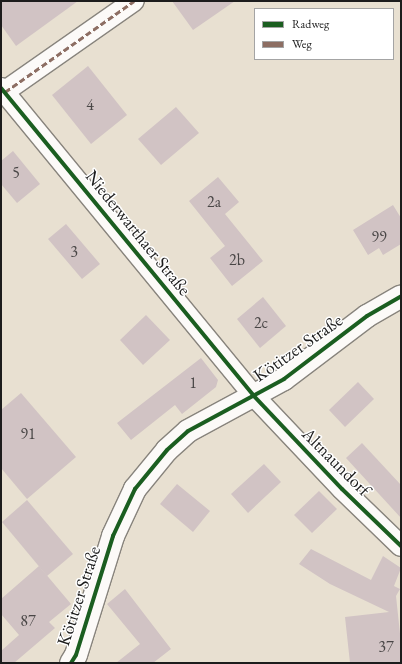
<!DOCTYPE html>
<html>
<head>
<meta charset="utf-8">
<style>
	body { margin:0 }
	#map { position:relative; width:402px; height:664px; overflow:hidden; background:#e8e0d1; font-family:"EB Garamond",serif }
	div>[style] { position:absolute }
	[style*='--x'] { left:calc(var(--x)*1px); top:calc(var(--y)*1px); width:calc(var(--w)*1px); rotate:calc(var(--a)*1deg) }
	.building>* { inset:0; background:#d1c3c4 }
	.roads { filter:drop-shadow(1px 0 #88847d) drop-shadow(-1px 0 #88847d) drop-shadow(0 1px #88847d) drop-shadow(0 -1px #88847d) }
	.minor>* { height:20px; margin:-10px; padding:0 10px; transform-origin:10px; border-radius:10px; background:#fcfaf8 }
	.tertiary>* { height:22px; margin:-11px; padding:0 11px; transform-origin:11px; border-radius:11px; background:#fcfaf8 }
	.quiet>* { height:3px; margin-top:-1.5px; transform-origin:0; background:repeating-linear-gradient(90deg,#8d6e63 0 6px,transparent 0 9px) }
	.cycleway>* { height:4px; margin:-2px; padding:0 2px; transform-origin:2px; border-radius:2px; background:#1b5e20 }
	span { translate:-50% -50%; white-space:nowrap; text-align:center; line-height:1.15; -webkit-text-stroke:3px #fff; paint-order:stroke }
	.number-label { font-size:16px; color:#494646 }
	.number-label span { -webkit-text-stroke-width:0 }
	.street-label { font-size:18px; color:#1c1c1c }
	.frame { position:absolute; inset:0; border:2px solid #1c1c1c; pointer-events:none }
	.legend { position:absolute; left:254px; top:8px; width:140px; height:52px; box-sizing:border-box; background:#fff; border:1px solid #a4a4a4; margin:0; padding:5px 7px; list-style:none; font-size:12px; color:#1c1c1c }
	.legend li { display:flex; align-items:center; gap:8px; height:20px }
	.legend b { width:20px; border:1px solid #a4a4a4 }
</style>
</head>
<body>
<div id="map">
	<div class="building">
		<div style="clip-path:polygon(1px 1px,78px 1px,16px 46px,1px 25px)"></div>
		<div style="clip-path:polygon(172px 1px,235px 1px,193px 30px)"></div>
		<div style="clip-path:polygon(88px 66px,127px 115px,91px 144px,52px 95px)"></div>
		<div style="clip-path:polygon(176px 107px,199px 133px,161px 165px,138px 139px)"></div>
		<div style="clip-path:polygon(13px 151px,40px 184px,17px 203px,1px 184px,1px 161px)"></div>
		<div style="clip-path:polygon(218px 177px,239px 202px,225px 214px,263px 261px,232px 286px,210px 258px,225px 246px,189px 201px)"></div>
		<div style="clip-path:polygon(393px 205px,401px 218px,401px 244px,383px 255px,379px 248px,368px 255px,353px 230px)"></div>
		<div style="clip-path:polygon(66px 224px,100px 264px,82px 279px,48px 239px)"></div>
		<div style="clip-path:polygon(263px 297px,286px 326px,260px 348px,237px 319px)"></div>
		<div style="clip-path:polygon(146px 315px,170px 340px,143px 365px,120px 340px)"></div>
		<div style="clip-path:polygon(201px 358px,218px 380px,216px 387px,182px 414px,175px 405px,131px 440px,117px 423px)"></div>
		<div style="clip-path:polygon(358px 382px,374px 399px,345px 427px,329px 410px)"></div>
		<div style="clip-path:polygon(21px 393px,76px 457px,27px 499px,1px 468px,1px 410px)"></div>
		<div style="clip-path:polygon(362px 443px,401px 485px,401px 518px,346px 458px)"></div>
		<div style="clip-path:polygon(264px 464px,281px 482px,248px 513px,231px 494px)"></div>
		<div style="clip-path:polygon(177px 484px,210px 511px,193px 532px,160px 504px)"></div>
		<div style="clip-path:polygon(319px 491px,337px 509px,312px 533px,294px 515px)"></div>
		<div style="clip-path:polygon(27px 500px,73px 554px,47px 576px,2px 522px)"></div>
		<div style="clip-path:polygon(311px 549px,371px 580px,383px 556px,401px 568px,394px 586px,400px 589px,396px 596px,401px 643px,401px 663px,350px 663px,345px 617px,389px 612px,330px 584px,299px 564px)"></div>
		<div style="clip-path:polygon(39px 566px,71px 604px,49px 622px,55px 628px,14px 663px,1px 663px,1px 651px,19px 635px,1px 614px,1px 599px)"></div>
		<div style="clip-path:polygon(125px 589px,171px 649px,153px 663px,116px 663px,140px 644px,107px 604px)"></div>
	</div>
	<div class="roads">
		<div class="minor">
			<div style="--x:1;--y:88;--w:397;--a:50.6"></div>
			<div style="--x:253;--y:395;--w:129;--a:46.6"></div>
			<div style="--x:342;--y:489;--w:82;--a:44"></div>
			<div style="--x:1;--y:94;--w:162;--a:-35"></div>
		</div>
		<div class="tertiary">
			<div style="--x:71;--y:663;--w:9;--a:-58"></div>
			<div style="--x:76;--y:655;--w:125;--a:-72.7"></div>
			<div style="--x:113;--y:536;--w:52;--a:-64.9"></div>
			<div style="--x:135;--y:489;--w:50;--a:-50.6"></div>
			<div style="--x:167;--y:450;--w:28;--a:-42"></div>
			<div style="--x:188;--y:431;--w:109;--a:-28.4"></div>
			<div style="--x:284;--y:379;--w:104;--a:-37.2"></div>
			<div style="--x:367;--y:316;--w:39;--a:-30"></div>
		</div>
	</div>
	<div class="quiet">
		<div style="--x:5;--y:92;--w:158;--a:-35.2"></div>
	</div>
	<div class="cycleway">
		<div style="--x:1;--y:88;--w:397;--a:50.6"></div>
		<div style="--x:253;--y:395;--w:129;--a:46.6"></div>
		<div style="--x:342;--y:489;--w:82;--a:44"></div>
		<div style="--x:71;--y:663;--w:9;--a:-58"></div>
		<div style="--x:76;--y:655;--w:125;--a:-72.7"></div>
		<div style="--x:113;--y:536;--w:52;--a:-64.9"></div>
		<div style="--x:135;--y:489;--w:50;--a:-50.6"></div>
		<div style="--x:167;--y:450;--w:28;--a:-42"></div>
		<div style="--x:188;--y:431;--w:109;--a:-28.4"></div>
		<div style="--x:284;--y:379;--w:104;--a:-37.2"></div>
		<div style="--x:367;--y:316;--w:39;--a:-30"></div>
	</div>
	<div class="number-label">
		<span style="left:90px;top:105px">4</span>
		<span style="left:16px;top:173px">5</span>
		<span style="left:214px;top:202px">2a</span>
		<span style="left:379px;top:237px">99</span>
		<span style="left:74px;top:252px">3</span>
		<span style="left:237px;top:260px">2b</span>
		<span style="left:261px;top:323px">2c</span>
		<span style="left:193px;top:383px">1</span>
		<span style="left:28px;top:434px">91</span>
		<span style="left:28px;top:621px">87</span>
		<span style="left:386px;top:647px">37</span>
	</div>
	<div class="street-label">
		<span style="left:138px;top:233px;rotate:51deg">Niederwarthaer Straße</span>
		<span style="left:298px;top:348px;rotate:-35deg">Kötitzer Straße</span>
		<span style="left:336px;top:462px;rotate:45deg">Altnaundorf</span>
		<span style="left:79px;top:596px;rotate:-72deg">Kötitzer Straße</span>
	</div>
	<div class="frame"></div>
	<ul class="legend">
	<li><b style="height:5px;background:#1b5e20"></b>Radweg</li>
	<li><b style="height:5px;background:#8d6e63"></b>Weg</li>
	</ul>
</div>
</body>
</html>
